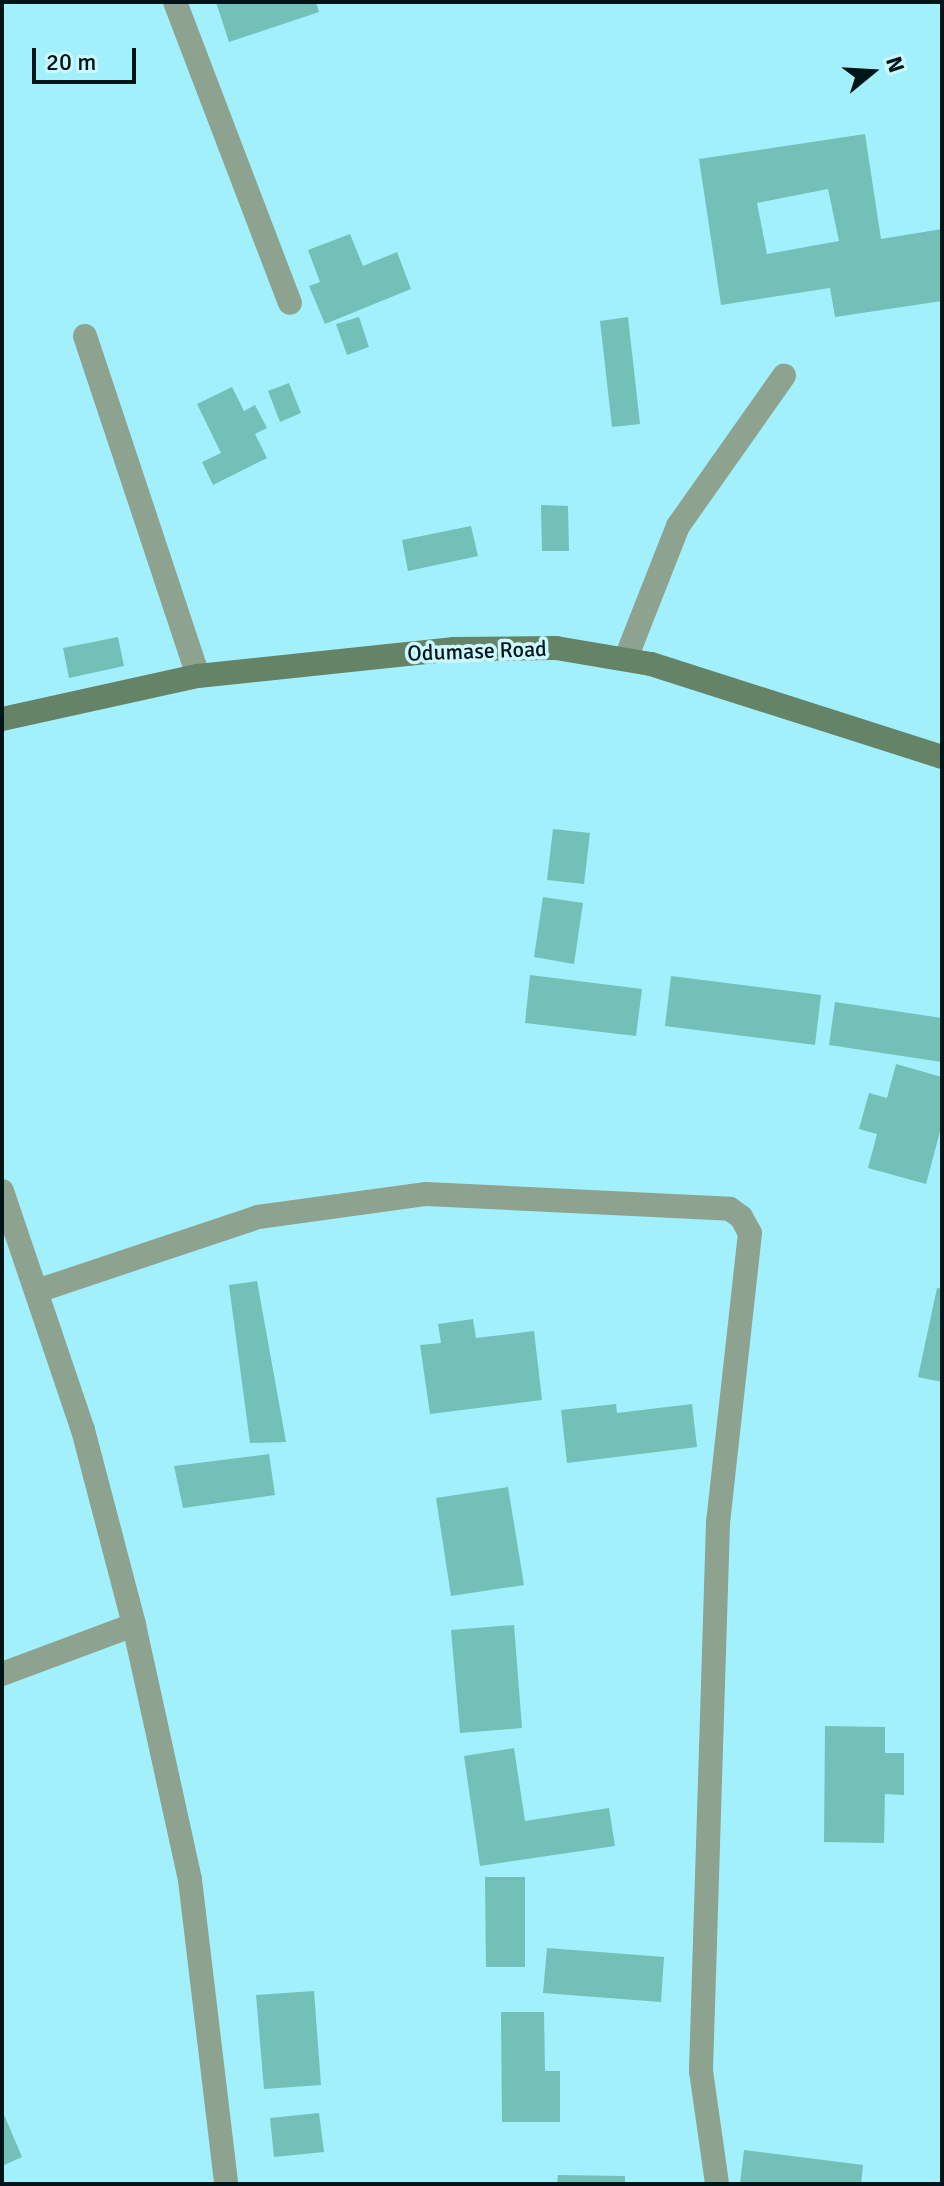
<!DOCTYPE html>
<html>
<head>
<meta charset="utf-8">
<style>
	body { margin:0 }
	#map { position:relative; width:944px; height:2186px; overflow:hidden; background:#a2f0fb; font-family:Signika,sans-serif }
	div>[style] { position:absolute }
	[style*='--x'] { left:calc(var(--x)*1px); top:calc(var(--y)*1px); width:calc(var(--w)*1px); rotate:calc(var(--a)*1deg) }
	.building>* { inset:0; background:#73c0b8 }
	.minor>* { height:24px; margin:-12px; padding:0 12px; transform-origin:12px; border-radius:12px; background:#8da28f }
	.secondary>* { height:24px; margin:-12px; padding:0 12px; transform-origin:12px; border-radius:12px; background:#658367 }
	span { translate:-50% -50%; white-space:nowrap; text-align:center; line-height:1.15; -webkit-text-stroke:7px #cbf8fe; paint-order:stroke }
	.street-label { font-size:22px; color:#001518 }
	.frame { position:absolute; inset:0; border:4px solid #001518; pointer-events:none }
	.north { position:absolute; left:832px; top:32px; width:80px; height:80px; -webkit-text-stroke:6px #cbf8fe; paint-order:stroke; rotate:72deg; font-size:22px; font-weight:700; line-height:32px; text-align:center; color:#001518 }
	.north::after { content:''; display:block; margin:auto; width:28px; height:36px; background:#001518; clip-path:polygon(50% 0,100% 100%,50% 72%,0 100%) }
	.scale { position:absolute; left:32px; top:48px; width:104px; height:36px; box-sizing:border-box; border:4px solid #001518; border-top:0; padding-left:10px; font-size:24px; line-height:28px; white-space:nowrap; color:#001518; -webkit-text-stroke:6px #cbf8fe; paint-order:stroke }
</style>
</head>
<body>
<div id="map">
	<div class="building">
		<div style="clip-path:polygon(216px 2px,316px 2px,319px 12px,229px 42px)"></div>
		<div style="clip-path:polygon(evenodd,865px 134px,881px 239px,942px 229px,942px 301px,835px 317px,830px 288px,721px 305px,699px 159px,865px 134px,828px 189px,839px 241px,767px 254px,757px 203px,828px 189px)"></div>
		<div style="clip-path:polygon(350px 234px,363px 266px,397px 252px,411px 289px,325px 324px,309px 286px,320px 282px,308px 250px)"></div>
		<div style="clip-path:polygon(359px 317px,369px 347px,347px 355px,336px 324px)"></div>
		<div style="clip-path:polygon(628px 317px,640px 424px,612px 427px,600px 321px)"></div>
		<div style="clip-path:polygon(289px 383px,301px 413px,280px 422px,268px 391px)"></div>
		<div style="clip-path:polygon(232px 387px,244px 411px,255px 405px,267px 428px,255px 434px,267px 458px,213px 485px,202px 462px,221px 453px,197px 404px)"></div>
		<div style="clip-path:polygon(541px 505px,568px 506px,569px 551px,542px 551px)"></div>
		<div style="clip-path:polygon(471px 526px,478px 556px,408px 571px,402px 540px)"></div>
		<div style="clip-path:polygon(118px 637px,124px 666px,69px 678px,63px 648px)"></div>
		<div style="clip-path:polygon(553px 829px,590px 833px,584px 884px,547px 880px)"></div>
		<div style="clip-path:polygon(543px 897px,583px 903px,574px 964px,534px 957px)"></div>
		<div style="clip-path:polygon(530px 975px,642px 989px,636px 1036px,525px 1023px)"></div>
		<div style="clip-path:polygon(671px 976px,821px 995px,815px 1045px,665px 1026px)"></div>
		<div style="clip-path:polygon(835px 1002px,942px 1018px,942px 1062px,829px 1045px)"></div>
		<div style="clip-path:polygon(896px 1064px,942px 1077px,942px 1124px,926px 1184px,868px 1168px,877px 1134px,859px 1129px,869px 1093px,887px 1098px)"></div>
		<div style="clip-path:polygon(257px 1281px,286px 1442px,250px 1443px,229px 1285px)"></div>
		<div style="clip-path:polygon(937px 1288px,942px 1289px,942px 1382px,918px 1377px)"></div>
		<div style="clip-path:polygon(473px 1319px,476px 1338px,534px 1331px,542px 1400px,430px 1414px,420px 1345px,441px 1343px,438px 1324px)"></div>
		<div style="clip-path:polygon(616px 1404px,617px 1413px,692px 1404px,697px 1447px,567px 1463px,561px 1410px)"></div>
		<div style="clip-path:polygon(269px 1454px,275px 1495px,183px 1508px,174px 1466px)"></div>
		<div style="clip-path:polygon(508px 1487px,524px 1585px,451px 1596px,436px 1498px)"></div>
		<div style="clip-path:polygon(514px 1625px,522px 1728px,460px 1733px,451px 1630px)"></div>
		<div style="clip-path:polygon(825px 1726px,885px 1727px,885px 1753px,904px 1753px,904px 1795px,885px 1794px,884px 1843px,824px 1842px)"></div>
		<div style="clip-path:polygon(514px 1748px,525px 1821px,609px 1808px,615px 1846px,480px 1866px,464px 1756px)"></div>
		<div style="clip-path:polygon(485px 1877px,525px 1877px,525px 1967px,486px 1967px)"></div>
		<div style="clip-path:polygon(547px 1948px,664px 1957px,661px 2002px,543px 1993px)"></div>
		<div style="clip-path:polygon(314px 1991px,321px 2085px,264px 2089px,256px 1995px)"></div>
		<div style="clip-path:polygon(501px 2012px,544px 2012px,545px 2071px,560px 2071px,560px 2122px,502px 2122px)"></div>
		<div style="clip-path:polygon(2px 2110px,22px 2157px,2px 2166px)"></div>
		<div style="clip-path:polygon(319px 2113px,324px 2152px,274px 2157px,270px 2118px)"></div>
		<div style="clip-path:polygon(744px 2150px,863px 2165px,861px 2184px,740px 2184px)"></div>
		<div style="clip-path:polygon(558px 2175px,625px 2176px,625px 2184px,557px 2184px)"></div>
	</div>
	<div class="minor">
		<div style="--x:175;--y:2;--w:322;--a:69.1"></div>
		<div style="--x:85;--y:336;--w:358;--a:71.6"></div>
		<div style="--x:626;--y:658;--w:142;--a:-68.5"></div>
		<div style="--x:678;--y:526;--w:184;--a:-54.8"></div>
		<div style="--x:2;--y:1191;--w:252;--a:71.3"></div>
		<div style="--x:83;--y:1430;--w:202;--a:75.3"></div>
		<div style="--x:134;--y:1625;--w:261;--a:77.6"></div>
		<div style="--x:190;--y:1880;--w:306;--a:83.2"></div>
		<div style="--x:37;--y:1291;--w:233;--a:-18.5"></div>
		<div style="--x:258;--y:1217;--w:170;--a:-7.8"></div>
		<div style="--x:426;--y:1194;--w:304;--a:2.8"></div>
		<div style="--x:730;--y:1209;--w:14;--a:36"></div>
		<div style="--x:741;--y:1217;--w:18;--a:61"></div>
		<div style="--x:750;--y:1233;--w:292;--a:96.3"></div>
		<div style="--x:718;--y:1523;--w:548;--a:91.78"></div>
		<div style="--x:701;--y:2071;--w:114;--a:81.9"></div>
		<div style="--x:2;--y:1674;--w:141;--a:-20.4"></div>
	</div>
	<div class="secondary">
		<div style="--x:2;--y:719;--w:201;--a:-12.4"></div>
		<div style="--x:198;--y:676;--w:258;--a:-6"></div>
		<div style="--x:455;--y:649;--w:101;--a:-0.6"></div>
		<div style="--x:556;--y:648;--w:96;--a:9.6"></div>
		<div style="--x:651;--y:664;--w:305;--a:17.7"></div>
	</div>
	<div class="street-label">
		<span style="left:477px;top:651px;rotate:-2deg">Odumase Road</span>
	</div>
	<div class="frame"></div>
	<div class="north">N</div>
	<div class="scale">20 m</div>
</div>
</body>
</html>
